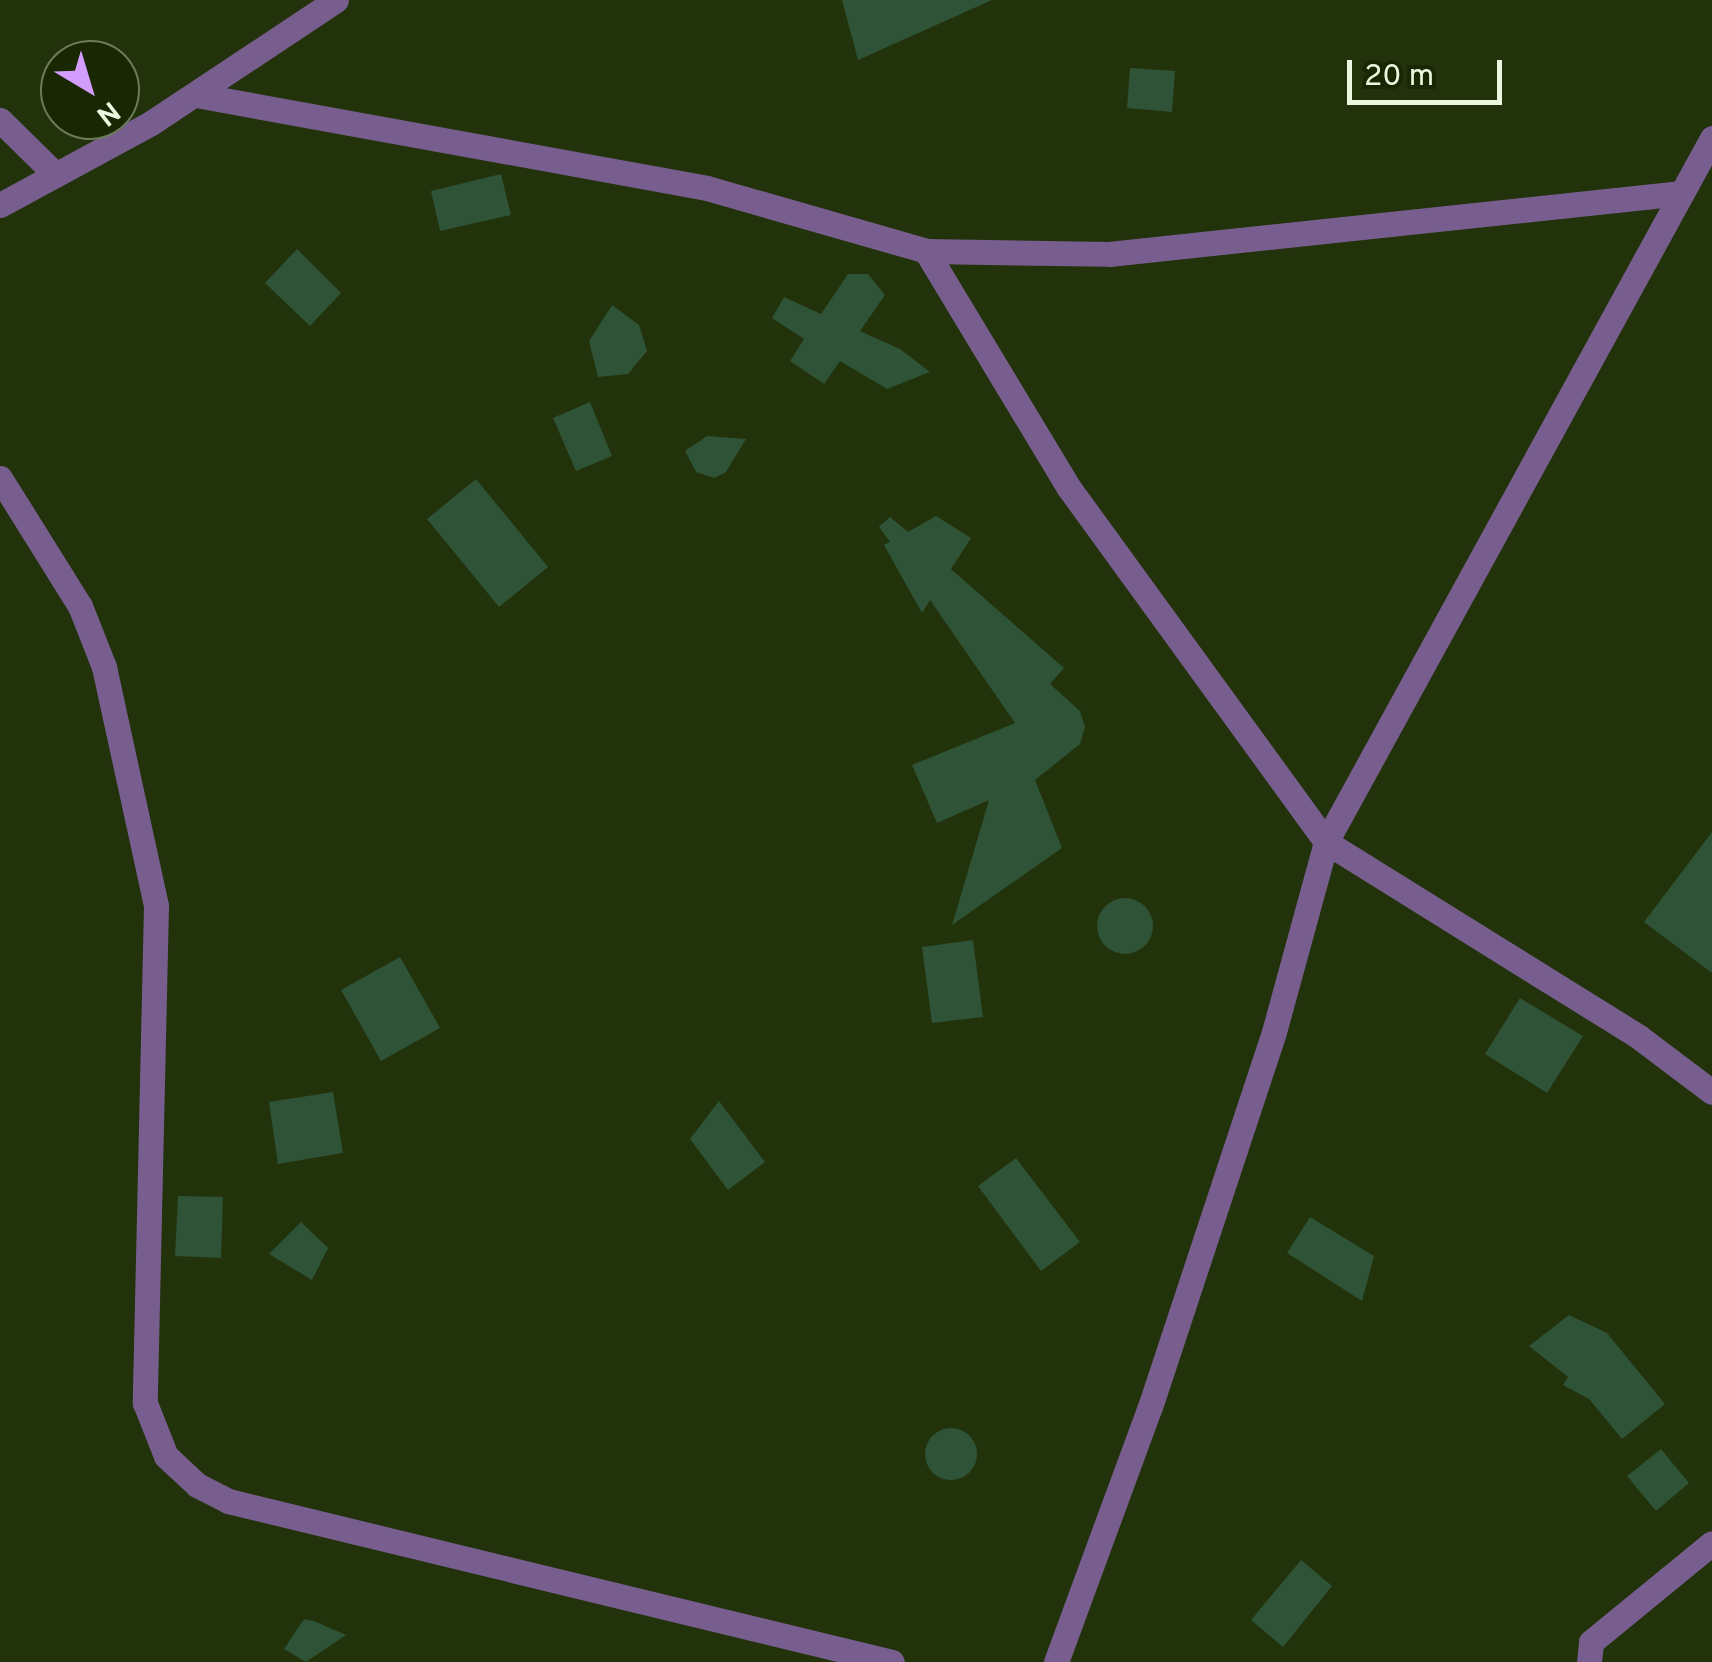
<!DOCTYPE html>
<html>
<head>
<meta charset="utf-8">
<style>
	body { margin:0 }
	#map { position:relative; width:1712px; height:1662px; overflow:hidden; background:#22320b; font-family:Overpass,sans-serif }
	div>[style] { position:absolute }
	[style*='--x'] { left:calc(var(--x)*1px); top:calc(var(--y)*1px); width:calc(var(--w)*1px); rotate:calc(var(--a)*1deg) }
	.building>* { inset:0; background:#2f5336 }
	.round { border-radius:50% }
	.street>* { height:25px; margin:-12.5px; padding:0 12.5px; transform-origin:12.5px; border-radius:12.5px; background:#785e8e }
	span { translate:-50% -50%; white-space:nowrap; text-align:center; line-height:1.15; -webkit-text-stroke:10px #192802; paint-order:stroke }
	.north { position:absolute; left:40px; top:40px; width:100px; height:100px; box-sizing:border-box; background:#192802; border:2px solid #6d7b5b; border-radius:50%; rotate:142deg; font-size:28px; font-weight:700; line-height:40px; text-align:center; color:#ecf7e0 }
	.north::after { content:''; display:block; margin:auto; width:35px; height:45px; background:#d29dfd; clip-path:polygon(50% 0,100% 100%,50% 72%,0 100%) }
	.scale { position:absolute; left:1347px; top:60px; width:155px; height:45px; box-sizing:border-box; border:5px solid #ecf7e0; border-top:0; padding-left:12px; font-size:30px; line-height:35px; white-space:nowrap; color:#ecf7e0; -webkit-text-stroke:8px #192802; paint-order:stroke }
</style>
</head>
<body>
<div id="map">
	<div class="building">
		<div style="clip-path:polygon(842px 0,992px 0,858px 60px)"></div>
		<div style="clip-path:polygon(1130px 68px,1175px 71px,1172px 112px,1127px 108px)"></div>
		<div style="clip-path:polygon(501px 174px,511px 215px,440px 231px,431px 191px)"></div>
		<div style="clip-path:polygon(297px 249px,341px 293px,310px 326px,265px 283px)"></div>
		<div style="clip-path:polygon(848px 274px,868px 274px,885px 295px,860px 331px,900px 349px,930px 372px,887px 389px,840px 361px,824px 384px,790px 361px,804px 339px,772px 318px,784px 297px,821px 314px)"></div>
		<div style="clip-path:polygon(612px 305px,639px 325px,647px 351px,628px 374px,598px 377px,589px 341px)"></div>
		<div style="clip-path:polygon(590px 402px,612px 456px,576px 471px,553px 418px)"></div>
		<div style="clip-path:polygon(707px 436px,746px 439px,726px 472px,714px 478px,696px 472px,685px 451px)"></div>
		<div style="clip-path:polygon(476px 479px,548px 567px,499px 607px,427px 519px)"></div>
		<div style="clip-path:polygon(936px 516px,971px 538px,951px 569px,1064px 668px,1050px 684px,1080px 711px,1085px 727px,1080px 744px,1035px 780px,1062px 848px,952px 925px,989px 800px,937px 823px,912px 765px,1015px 723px,930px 600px,922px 613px,884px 545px,890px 542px,879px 527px,890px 517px,908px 532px)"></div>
		<div style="clip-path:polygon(1712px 832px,1712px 973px,1644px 922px)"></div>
		<div class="round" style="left:1097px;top:898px;width:56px;height:56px"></div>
		<div style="clip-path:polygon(973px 940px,983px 1017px,932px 1023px,922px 947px)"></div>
		<div style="clip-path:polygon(400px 957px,440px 1028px,381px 1061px,341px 990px)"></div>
		<div style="clip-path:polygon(1520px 998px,1583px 1036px,1547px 1093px,1485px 1054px)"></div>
		<div style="clip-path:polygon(333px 1092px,343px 1153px,278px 1164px,269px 1102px)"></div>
		<div style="clip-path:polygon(719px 1101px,765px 1162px,728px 1190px,690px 1139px)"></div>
		<div style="clip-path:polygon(1016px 1158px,1080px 1242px,1041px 1271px,978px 1186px)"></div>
		<div style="clip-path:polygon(178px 1196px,223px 1197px,221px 1258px,175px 1256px)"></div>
		<div style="clip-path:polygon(1310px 1217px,1374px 1256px,1362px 1301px,1287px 1253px)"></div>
		<div style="clip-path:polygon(301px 1222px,328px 1248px,312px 1280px,269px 1254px)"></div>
		<div style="clip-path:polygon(1569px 1315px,1607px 1333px,1665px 1404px,1622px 1439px,1589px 1399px,1563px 1385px,1568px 1377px,1529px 1346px)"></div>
		<div class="round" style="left:925px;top:1428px;width:52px;height:52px"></div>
		<div style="clip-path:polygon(1661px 1449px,1689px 1483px,1656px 1511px,1627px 1476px)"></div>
		<div style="clip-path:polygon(1301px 1560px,1332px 1586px,1283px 1647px,1251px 1620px)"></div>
		<div style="clip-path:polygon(304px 1619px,314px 1621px,346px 1635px,306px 1662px,284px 1649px)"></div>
	</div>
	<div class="street">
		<div style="--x:196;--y:95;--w:519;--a:10.31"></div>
		<div style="--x:707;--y:188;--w:228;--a:16"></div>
		<div style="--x:926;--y:251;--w:183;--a:0.9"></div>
		<div style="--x:1109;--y:254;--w:576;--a:-6.08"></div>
		<div style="--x:0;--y:120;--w:78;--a:44.5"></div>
		<div style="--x:0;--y:205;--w:172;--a:-28.5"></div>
		<div style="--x:151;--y:123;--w:222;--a:-33.6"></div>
		<div style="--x:926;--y:251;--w:277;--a:58.9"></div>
		<div style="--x:1069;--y:488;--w:437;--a:54"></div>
		<div style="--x:1326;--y:842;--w:369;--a:31.9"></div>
		<div style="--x:1639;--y:1037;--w:91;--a:37"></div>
		<div style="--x:0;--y:478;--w:151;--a:58"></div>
		<div style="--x:80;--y:606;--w:66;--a:68.5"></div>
		<div style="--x:104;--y:667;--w:245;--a:77.7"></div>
		<div style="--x:156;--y:906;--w:497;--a:91.3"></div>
		<div style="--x:145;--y:1403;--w:57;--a:68.4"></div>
		<div style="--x:166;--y:1456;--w:42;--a:43.1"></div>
		<div style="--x:197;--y:1485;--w:35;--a:27"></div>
		<div style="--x:228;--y:1501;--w:683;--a:13.63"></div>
		<div style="--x:1056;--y:1662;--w:272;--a:-69.8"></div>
		<div style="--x:1150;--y:1407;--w:395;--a:-71.7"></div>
		<div style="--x:1274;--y:1032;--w:197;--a:-74.7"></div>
		<div style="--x:1326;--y:842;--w:803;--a:-61.26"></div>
		<div style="--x:1589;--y:1662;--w:20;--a:-84"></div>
		<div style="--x:1591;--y:1642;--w:156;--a:-39.3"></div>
	</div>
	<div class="north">N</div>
	<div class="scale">20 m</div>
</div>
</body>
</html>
